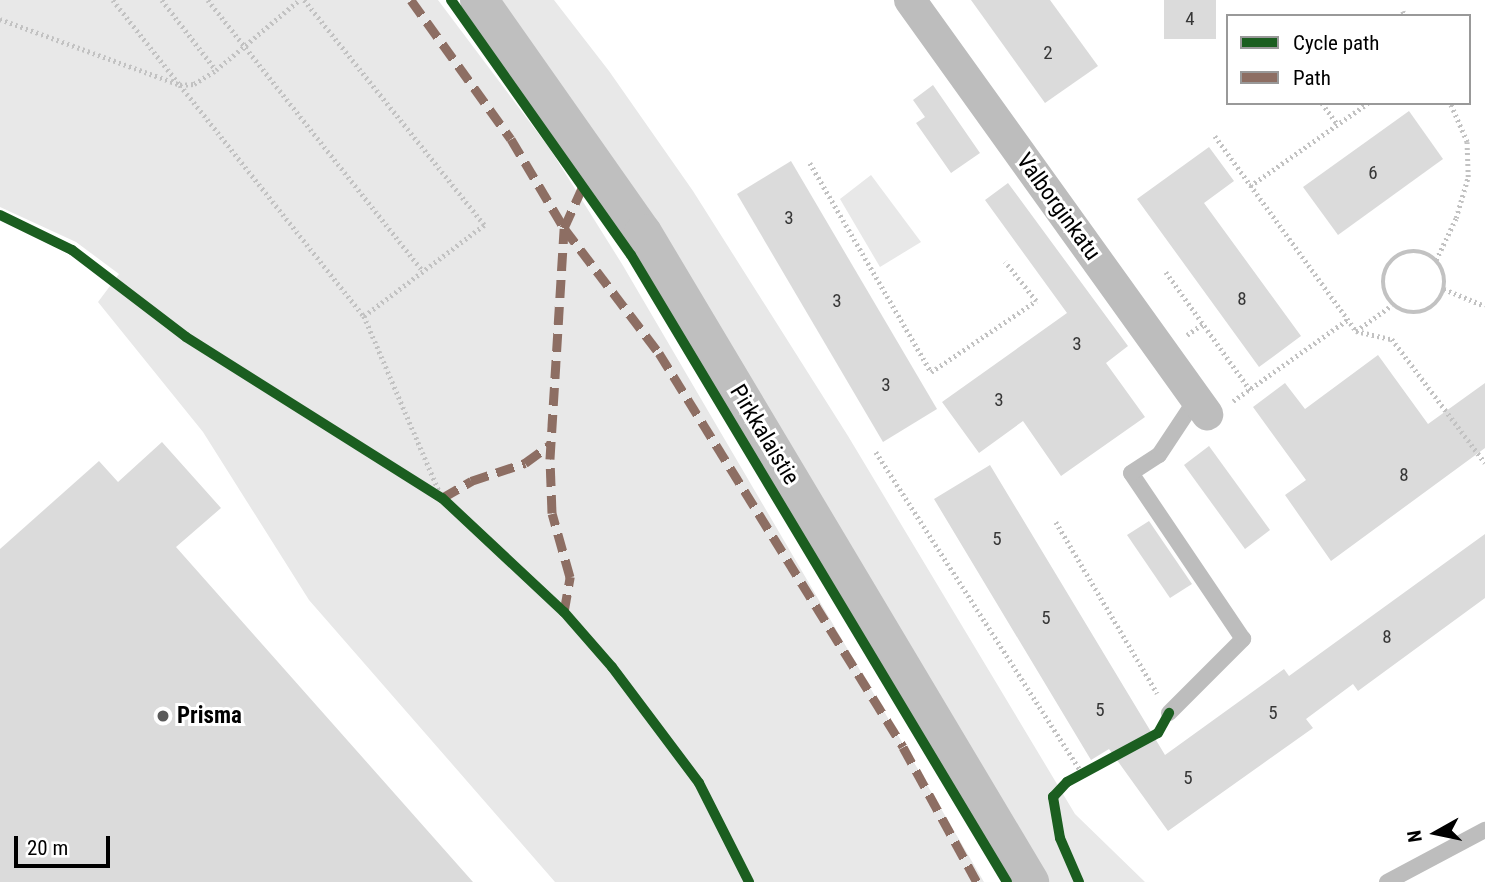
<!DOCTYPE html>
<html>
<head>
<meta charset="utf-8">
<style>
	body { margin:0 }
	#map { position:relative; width:1485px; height:882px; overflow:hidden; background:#fff; font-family:"Roboto Condensed",sans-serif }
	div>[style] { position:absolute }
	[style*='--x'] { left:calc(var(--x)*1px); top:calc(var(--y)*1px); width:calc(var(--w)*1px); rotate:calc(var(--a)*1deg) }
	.green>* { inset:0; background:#e8e8e8 }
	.building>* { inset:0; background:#dbdbdb }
	.path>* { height:4.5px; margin-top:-2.25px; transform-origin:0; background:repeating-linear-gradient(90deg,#c2c2c2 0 2px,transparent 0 5.5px) }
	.path>.ring { margin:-2.25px; padding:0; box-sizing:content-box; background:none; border:4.5px solid #c2c2c2; border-radius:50% }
	.lane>* { height:16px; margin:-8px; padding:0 8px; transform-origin:8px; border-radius:8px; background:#bdbdbd }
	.street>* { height:32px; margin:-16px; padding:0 16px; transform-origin:16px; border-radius:16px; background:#bdbdbd }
	.secondary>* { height:38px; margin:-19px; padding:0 19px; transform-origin:19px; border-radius:19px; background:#bfbfbf }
	.quiet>* { height:9px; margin-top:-4.5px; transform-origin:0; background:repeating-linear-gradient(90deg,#8d6e63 0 18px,transparent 0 27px) }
	.cycleway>* { height:10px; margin:-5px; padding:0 5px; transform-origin:5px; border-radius:5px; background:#1b5e20 }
	.dots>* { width:19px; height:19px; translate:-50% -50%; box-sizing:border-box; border:4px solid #fff; border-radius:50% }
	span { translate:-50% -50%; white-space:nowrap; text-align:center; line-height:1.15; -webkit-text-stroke:6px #fff; paint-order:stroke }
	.number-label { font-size:19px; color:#373737 }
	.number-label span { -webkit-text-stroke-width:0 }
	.street-label { font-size:23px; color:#000 }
	.poi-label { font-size:23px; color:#000; font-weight:700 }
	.left { translate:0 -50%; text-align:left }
	.legend { position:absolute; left:1226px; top:14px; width:245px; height:91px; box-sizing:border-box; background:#fff; border:2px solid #999; margin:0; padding:9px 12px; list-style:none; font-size:21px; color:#000 }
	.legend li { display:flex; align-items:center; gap:14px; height:35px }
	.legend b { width:35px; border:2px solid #999 }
	.north { position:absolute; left:1401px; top:798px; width:70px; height:70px; -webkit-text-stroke:5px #fff; paint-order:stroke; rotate:261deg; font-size:19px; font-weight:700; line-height:28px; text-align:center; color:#000 }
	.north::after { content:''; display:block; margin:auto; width:24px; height:32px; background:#000; clip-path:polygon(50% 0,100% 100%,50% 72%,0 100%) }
	.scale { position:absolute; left:14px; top:836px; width:96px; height:32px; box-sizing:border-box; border:4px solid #000; border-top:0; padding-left:9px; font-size:21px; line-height:24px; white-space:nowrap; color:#000; -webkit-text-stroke:5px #fff; paint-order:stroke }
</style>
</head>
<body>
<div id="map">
	<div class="green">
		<div style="clip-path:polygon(0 0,438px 0,550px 149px,622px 264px,984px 882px,555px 882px,309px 600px,203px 432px,98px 302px,119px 274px,76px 242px,0 207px)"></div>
		<div style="clip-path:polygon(494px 0,554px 0,609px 71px,693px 191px,848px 436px,1075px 814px,1145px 882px,1047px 882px)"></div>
		<div style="clip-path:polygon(871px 175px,921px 242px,880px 267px,840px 199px)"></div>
	</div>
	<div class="building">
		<div style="clip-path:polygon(971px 0,1050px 0,1098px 66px,1045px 103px)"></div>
		<div style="clip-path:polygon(1164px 0,1216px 0,1216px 39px,1164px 39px)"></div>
		<div style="clip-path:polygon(933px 85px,980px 153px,951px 173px,916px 123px,925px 117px,913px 100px)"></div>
		<div style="clip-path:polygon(1409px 111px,1443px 159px,1338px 235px,1303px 187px)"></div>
		<div style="clip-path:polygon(1209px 147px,1234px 181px,1204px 203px,1301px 336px,1259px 367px,1137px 199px)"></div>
		<div style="clip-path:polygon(791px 161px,937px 409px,883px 442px,737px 194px)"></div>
		<div style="clip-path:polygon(1008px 183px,1128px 346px,1106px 363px,1145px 417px,1061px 476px,1023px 421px,979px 453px,942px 402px,1067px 313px,985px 200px)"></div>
		<div style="clip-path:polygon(1378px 355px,1428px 424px,1485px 383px,1485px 448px,1331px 561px,1285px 495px,1306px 480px,1253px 407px,1285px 383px,1305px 409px)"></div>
		<div style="clip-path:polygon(162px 442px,221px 508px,176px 547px,473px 882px,0 882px,0 549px,99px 461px,118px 482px)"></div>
		<div style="clip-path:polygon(1209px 446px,1270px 530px,1245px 549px,1184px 465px)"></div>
		<div style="clip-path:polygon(990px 465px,1165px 755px,1284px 669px,1289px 676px,1485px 534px,1485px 598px,1358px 691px,1353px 684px,1306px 719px,1313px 728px,1168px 831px,1109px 749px,1091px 760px,934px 499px)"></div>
		<div style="clip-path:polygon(1149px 521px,1192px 584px,1170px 598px,1127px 535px)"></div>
	</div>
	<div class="path">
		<div style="--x:113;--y:0;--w:108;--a:51.8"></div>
		<div style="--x:180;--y:85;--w:14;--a:-4"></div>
		<div style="--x:194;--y:84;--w:26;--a:-32"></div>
		<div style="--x:216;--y:70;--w:109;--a:-40.1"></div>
		<div style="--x:162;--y:0;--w:88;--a:52.4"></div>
		<div style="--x:208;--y:0;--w:346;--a:51.6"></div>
		<div style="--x:1403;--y:11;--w:5;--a:68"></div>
		<div style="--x:0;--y:19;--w:192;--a:20.1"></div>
		<div style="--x:180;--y:85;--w:295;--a:51.5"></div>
		<div style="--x:364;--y:316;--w:151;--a:-37.2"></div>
		<div style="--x:484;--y:225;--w:288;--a:-128.7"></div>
		<div style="--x:1322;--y:103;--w:27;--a:54"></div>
		<div style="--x:1215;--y:136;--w:241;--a:54.1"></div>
		<div style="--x:1356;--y:331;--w:37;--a:13"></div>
		<div style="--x:1392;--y:339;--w:155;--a:53.1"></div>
		<div style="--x:810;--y:163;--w:241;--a:59.9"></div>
		<div style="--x:931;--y:372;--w:127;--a:-34.1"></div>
		<div style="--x:1036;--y:301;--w:50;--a:-128.5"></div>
		<div style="--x:1250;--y:186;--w:144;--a:-35.1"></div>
		<div class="ring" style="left:1383px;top:251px;width:57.5px;height:57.5px"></div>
		<div style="--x:1436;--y:260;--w:47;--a:-64.5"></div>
		<div style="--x:1456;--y:218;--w:43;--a:-73.7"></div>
		<div style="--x:1468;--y:177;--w:35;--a:-92"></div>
		<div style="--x:1467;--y:142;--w:43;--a:-113.6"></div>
		<div style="--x:1166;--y:272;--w:146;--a:54.5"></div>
		<div style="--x:1444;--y:289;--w:44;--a:22.5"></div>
		<div style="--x:364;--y:316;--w:198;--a:66.8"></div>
		<div style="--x:1356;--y:331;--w:44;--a:-35.8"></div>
		<div style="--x:1187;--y:335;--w:19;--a:-35"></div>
		<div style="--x:1233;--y:401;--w:140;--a:-35.4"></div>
		<div style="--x:876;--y:452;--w:383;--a:57.3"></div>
		<div style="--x:1056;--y:522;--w:199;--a:59.4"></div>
	</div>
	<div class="lane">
		<div style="--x:1169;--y:713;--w:105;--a:-45"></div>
		<div style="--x:1243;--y:639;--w:200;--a:-124"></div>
		<div style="--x:1131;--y:473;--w:33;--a:-33"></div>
		<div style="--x:1159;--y:455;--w:67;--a:-56.5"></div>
		<div style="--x:1387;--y:882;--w:111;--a:-28"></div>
	</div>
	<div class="street">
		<div style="--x:910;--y:0;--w:510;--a:54.34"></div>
	</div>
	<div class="secondary">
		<div style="--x:479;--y:0;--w:285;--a:54.9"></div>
		<div style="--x:643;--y:233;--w:756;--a:59.19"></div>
	</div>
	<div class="quiet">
		<div style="--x:411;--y:0;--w:171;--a:54.3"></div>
		<div style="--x:511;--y:139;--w:104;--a:59.2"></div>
		<div style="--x:564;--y:228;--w:157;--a:52.8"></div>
		<div style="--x:659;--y:353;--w:463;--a:58.2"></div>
		<div style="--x:903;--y:747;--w:154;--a:61.3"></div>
		<div style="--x:442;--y:498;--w:34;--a:-30"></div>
		<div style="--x:471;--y:481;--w:57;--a:-18.4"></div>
		<div style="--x:525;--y:463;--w:32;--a:-36"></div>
		<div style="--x:564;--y:612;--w:36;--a:-80"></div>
		<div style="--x:570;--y:577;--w:66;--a:-105.7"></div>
		<div style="--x:552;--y:513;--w:54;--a:-92.1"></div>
		<div style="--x:550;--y:459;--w:231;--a:-86.5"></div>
		<div style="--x:564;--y:228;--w:46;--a:-65.7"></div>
	</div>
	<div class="cycleway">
		<div style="--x:451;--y:0;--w:312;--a:54.8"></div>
		<div style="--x:631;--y:255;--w:731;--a:59.05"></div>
		<div style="--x:0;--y:215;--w:80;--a:25.9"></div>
		<div style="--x:72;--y:250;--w:143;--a:37.3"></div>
		<div style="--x:186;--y:337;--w:302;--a:32.2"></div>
		<div style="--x:442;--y:498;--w:167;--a:43.1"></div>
		<div style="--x:564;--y:612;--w:73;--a:48.9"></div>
		<div style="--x:612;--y:667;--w:145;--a:53.1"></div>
		<div style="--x:699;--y:783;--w:111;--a:63.2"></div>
		<div style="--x:1079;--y:882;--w:48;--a:-113.4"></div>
		<div style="--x:1060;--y:838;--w:42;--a:-99.7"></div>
		<div style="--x:1053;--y:797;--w:21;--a:-47"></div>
		<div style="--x:1067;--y:782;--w:103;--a:-28.3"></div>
		<div style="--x:1158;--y:733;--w:23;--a:-61"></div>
	</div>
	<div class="dots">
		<div style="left:163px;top:716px;background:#595959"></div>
	</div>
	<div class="number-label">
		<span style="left:1190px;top:19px">4</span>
		<span style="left:1048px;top:53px">2</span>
		<span style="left:1373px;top:173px">6</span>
		<span style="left:789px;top:218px">3</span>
		<span style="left:1242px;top:299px">8</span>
		<span style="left:837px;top:301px">3</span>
		<span style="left:1077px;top:344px">3</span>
		<span style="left:886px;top:385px">3</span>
		<span style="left:999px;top:400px">3</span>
		<span style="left:1404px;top:475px">8</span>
		<span style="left:997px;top:539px">5</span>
		<span style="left:1046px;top:618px">5</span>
		<span style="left:1387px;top:637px">8</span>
		<span style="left:1100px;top:710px">5</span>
		<span style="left:1273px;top:713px">5</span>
		<span style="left:1188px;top:778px">5</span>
	</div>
	<div class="street-label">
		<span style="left:1058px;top:207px;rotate:54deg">Valborginkatu</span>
		<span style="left:764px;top:435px;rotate:59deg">Pirkkalaistie</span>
	</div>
	<div class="poi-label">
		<span class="left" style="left:177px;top:716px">Prisma</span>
	</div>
	<ul class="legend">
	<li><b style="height:9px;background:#1b5e20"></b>Cycle path</li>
	<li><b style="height:9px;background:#8d6e63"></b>Path</li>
	</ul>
	<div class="north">N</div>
	<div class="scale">20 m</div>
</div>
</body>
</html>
